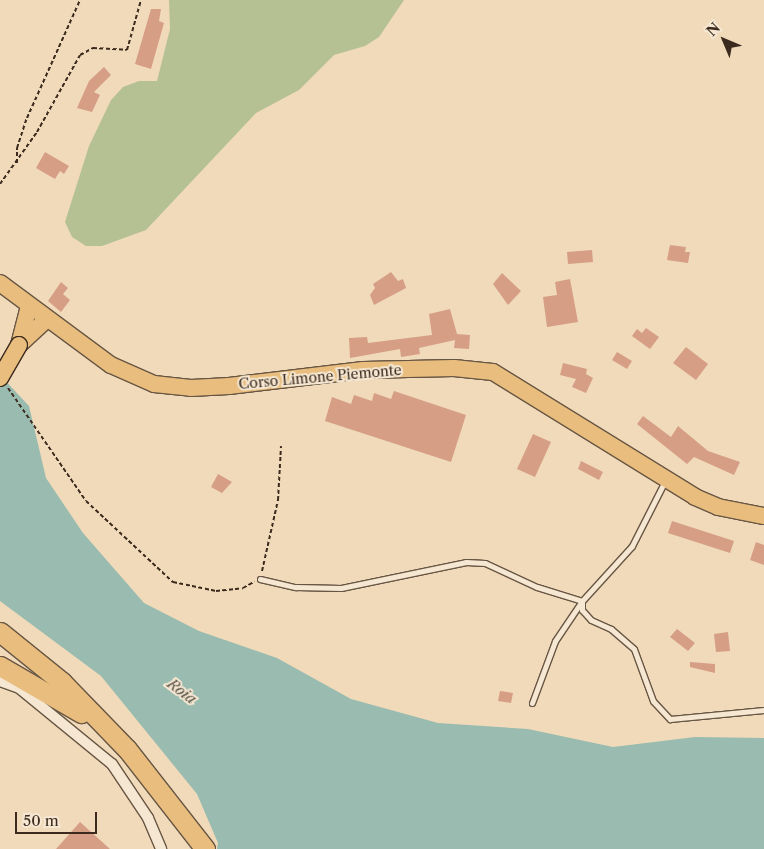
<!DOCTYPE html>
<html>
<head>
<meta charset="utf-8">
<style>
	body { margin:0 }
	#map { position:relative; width:764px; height:849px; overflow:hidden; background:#f0daba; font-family:"Libre Caslon Text",serif }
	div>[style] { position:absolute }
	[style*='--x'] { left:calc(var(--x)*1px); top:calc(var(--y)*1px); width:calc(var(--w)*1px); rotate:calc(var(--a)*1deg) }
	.green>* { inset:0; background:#b5c193 }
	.water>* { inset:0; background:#9abbaf }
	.building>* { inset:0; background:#d69e85 }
	.path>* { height:2px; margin-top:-1px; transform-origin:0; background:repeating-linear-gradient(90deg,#3b2a1d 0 4px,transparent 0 6.5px) }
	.roads { filter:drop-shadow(1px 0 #685644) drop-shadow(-1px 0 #685644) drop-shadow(0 1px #685644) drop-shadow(0 -1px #685644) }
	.service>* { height:5px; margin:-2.5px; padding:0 2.5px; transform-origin:2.5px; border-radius:2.5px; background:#f5e7d2 }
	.minor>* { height:10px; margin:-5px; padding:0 5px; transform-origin:5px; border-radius:5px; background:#f5e7d2 }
	.primary>* { height:16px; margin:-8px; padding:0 8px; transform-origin:8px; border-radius:8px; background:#e8bd7d }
	.motorway>* { height:19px; margin:-9.5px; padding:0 9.5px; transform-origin:9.5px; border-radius:9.5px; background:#e8bd7d }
	.bridges { filter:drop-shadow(1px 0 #3b2a1d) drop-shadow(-1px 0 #3b2a1d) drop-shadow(0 1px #3b2a1d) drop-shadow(0 -1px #3b2a1d) }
	.primary-bridge>* { height:16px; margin:-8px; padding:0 8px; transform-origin:8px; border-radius:8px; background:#e8bd7d }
	span { translate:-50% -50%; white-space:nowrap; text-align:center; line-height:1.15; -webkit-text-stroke:4px #f5e7d2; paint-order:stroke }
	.street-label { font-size:14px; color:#3b2a1d }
	.water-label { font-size:15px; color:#534e42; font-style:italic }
	.north { position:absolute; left:699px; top:15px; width:50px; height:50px; -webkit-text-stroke:4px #f5e7d2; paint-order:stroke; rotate:315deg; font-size:14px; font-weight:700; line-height:20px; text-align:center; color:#3b2a1d }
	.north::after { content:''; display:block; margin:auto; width:18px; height:22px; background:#3b2a1d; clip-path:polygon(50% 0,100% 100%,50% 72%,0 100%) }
	.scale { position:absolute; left:15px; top:812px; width:82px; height:22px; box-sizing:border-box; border:2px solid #3b2a1d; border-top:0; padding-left:6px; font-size:15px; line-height:18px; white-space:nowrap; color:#3b2a1d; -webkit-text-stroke:4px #f5e7d2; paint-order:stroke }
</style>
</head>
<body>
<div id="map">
	<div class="green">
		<div style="clip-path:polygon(169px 0,404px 0,379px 37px,365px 46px,334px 55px,299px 90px,256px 113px,146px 230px,102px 246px,86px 246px,72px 237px,65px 222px,89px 146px,111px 100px,123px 87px,139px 81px,157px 81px,170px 29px)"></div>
	</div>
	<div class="water">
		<div style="clip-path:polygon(0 375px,29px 406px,46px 478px,83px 533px,144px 603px,199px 631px,277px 658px,351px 699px,438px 723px,528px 729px,613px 747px,695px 737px,764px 738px,764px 849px,217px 849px,218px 843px,197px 794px,101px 676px,0 601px)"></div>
	</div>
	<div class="building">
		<div style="clip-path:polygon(151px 9px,161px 9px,159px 21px,164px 23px,151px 69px,135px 64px)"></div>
		<div style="clip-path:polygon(104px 67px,111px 75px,94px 92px,100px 95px,92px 112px,77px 108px,89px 81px)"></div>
		<div style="clip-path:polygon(45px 152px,69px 166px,64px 174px,60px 171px,55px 179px,36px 168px)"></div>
		<div style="clip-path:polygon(670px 245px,686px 247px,685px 252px,690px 252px,688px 263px,667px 260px)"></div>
		<div style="clip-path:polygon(592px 250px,593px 262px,568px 264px,567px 252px)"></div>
		<div style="clip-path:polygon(391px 272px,398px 281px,403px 279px,406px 288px,374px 305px,370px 295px,375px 288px,373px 284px)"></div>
		<div style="clip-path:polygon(502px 273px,521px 291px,508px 305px,493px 284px)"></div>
		<div style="clip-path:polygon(570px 279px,578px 322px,547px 327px,543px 297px,557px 295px,555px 282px)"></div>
		<div style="clip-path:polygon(61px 282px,68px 288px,63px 294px,70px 300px,61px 312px,48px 301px)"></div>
		<div style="clip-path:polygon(450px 309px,457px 334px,470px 335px,469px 349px,454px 348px,455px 340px,419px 348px,420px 354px,401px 357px,400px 349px,350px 358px,349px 338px,367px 337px,368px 343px,432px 335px,429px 314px)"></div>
		<div style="clip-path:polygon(646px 328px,659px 337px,650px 349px,632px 336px,637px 329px,642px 333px)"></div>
		<div style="clip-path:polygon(686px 347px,708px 364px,696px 380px,673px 363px)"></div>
		<div style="clip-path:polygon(617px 352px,632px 361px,627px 369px,612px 360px)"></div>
		<div style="clip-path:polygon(563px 363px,587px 369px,586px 374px,593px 378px,586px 393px,572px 387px,576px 379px,560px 375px)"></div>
		<div style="clip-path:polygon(394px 391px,466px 415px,451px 462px,325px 421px,332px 397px,351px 404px,354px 395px,372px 401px,374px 393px,391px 399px)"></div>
		<div style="clip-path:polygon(643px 416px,671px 437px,678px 426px,708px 451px,740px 462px,734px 475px,694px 457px,687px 464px,637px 424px)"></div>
		<div style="clip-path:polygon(533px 434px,551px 442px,535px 477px,517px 469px)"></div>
		<div style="clip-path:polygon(581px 461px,603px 472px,599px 480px,578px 469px)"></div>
		<div style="clip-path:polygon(218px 474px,232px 482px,222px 493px,211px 487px)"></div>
		<div style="clip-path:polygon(672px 521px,734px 541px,730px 553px,668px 533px)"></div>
		<div style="clip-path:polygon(756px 542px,764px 545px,764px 565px,750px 560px)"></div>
		<div style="clip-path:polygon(677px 629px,695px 643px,688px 651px,670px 637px)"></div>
		<div style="clip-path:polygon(728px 632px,730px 651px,716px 652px,714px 634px)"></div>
		<div style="clip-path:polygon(690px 662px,715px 664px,715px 673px,690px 667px)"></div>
		<div style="clip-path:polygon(500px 691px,513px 693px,511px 703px,498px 701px)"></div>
		<div style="clip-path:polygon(80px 822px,110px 849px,56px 849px)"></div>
	</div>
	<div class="path">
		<div style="--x:17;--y:163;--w:15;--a:-90"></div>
		<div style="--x:17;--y:148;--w:32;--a:-72"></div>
		<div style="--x:27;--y:118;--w:129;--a:-65.8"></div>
		<div style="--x:0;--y:184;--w:64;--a:-54.6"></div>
		<div style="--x:37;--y:132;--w:88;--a:-60.8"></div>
		<div style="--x:80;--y:55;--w:15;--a:-28"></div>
		<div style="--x:93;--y:48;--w:34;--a:3"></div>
		<div style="--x:127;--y:50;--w:52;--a:-74.4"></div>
		<div style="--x:8;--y:388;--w:137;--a:55.4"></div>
		<div style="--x:86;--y:501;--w:119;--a:43"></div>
		<div style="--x:173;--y:582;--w:44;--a:11.8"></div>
		<div style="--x:216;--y:591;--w:27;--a:-6"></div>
		<div style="--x:243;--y:588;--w:13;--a:-29"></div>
		<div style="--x:262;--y:571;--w:73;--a:-77.3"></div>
		<div style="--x:278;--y:500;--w:54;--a:-86.8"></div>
	</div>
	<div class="roads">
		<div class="service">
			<div style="--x:260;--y:579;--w:37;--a:13"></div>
			<div style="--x:296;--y:587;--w:45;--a:1.3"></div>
			<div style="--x:341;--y:588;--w:128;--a:-11.7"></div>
			<div style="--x:466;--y:562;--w:19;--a:3"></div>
			<div style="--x:485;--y:563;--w:57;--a:24.8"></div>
			<div style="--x:537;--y:587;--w:47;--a:17.3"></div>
			<div style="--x:582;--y:601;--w:9;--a:90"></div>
			<div style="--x:582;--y:610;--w:13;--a:48"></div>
			<div style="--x:591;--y:620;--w:22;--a:24"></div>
			<div style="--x:611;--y:629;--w:30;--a:41"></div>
			<div style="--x:634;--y:649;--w:55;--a:69.9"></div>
			<div style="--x:653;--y:701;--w:25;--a:47"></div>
			<div style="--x:670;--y:719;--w:94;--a:-5.5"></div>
			<div style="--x:532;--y:703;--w:66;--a:-69.6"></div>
			<div style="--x:555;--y:641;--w:48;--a:-56"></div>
			<div style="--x:582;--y:601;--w:74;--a:-47.7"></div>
			<div style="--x:632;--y:546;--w:73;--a:-63.1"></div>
		</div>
		<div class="minor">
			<div style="--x:0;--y:681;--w:20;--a:20"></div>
			<div style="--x:19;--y:688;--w:120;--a:39.3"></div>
			<div style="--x:112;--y:764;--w:65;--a:56.3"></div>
			<div style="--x:148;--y:818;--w:34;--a:67"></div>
		</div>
		<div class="primary">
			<div style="--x:0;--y:283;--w:138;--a:36.5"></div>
			<div style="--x:111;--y:365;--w:47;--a:23.8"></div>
			<div style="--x:154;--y:384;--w:37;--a:6"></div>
			<div style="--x:191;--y:388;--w:38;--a:-3"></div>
			<div style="--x:229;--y:386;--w:135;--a:-6.8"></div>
			<div style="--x:363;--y:370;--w:91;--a:-1.3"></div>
			<div style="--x:454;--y:368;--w:39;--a:6"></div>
			<div style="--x:493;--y:372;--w:238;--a:31.7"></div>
			<div style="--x:695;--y:497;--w:25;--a:23"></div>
			<div style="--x:718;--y:507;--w:47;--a:11.1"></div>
			<div style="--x:19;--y:345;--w:40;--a:-75.6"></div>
			<div style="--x:19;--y:345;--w:38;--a:-43"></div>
		</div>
		<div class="motorway">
			<div style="--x:0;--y:632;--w:80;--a:38.9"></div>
			<div style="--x:62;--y:682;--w:93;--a:45.9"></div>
			<div style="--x:127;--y:749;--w:127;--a:52"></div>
			<div style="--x:0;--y:666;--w:94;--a:30.1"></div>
		</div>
	</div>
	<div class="bridges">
		<div class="primary-bridge">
			<div style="--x:0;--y:378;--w:38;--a:-60"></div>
		</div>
	</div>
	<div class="street-label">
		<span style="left:320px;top:377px;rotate:-5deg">Corso Limone Piemonte</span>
	</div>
	<div class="water-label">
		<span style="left:182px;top:691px;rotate:37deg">Roia</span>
	</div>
	<div class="north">N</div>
	<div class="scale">50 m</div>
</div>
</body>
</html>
